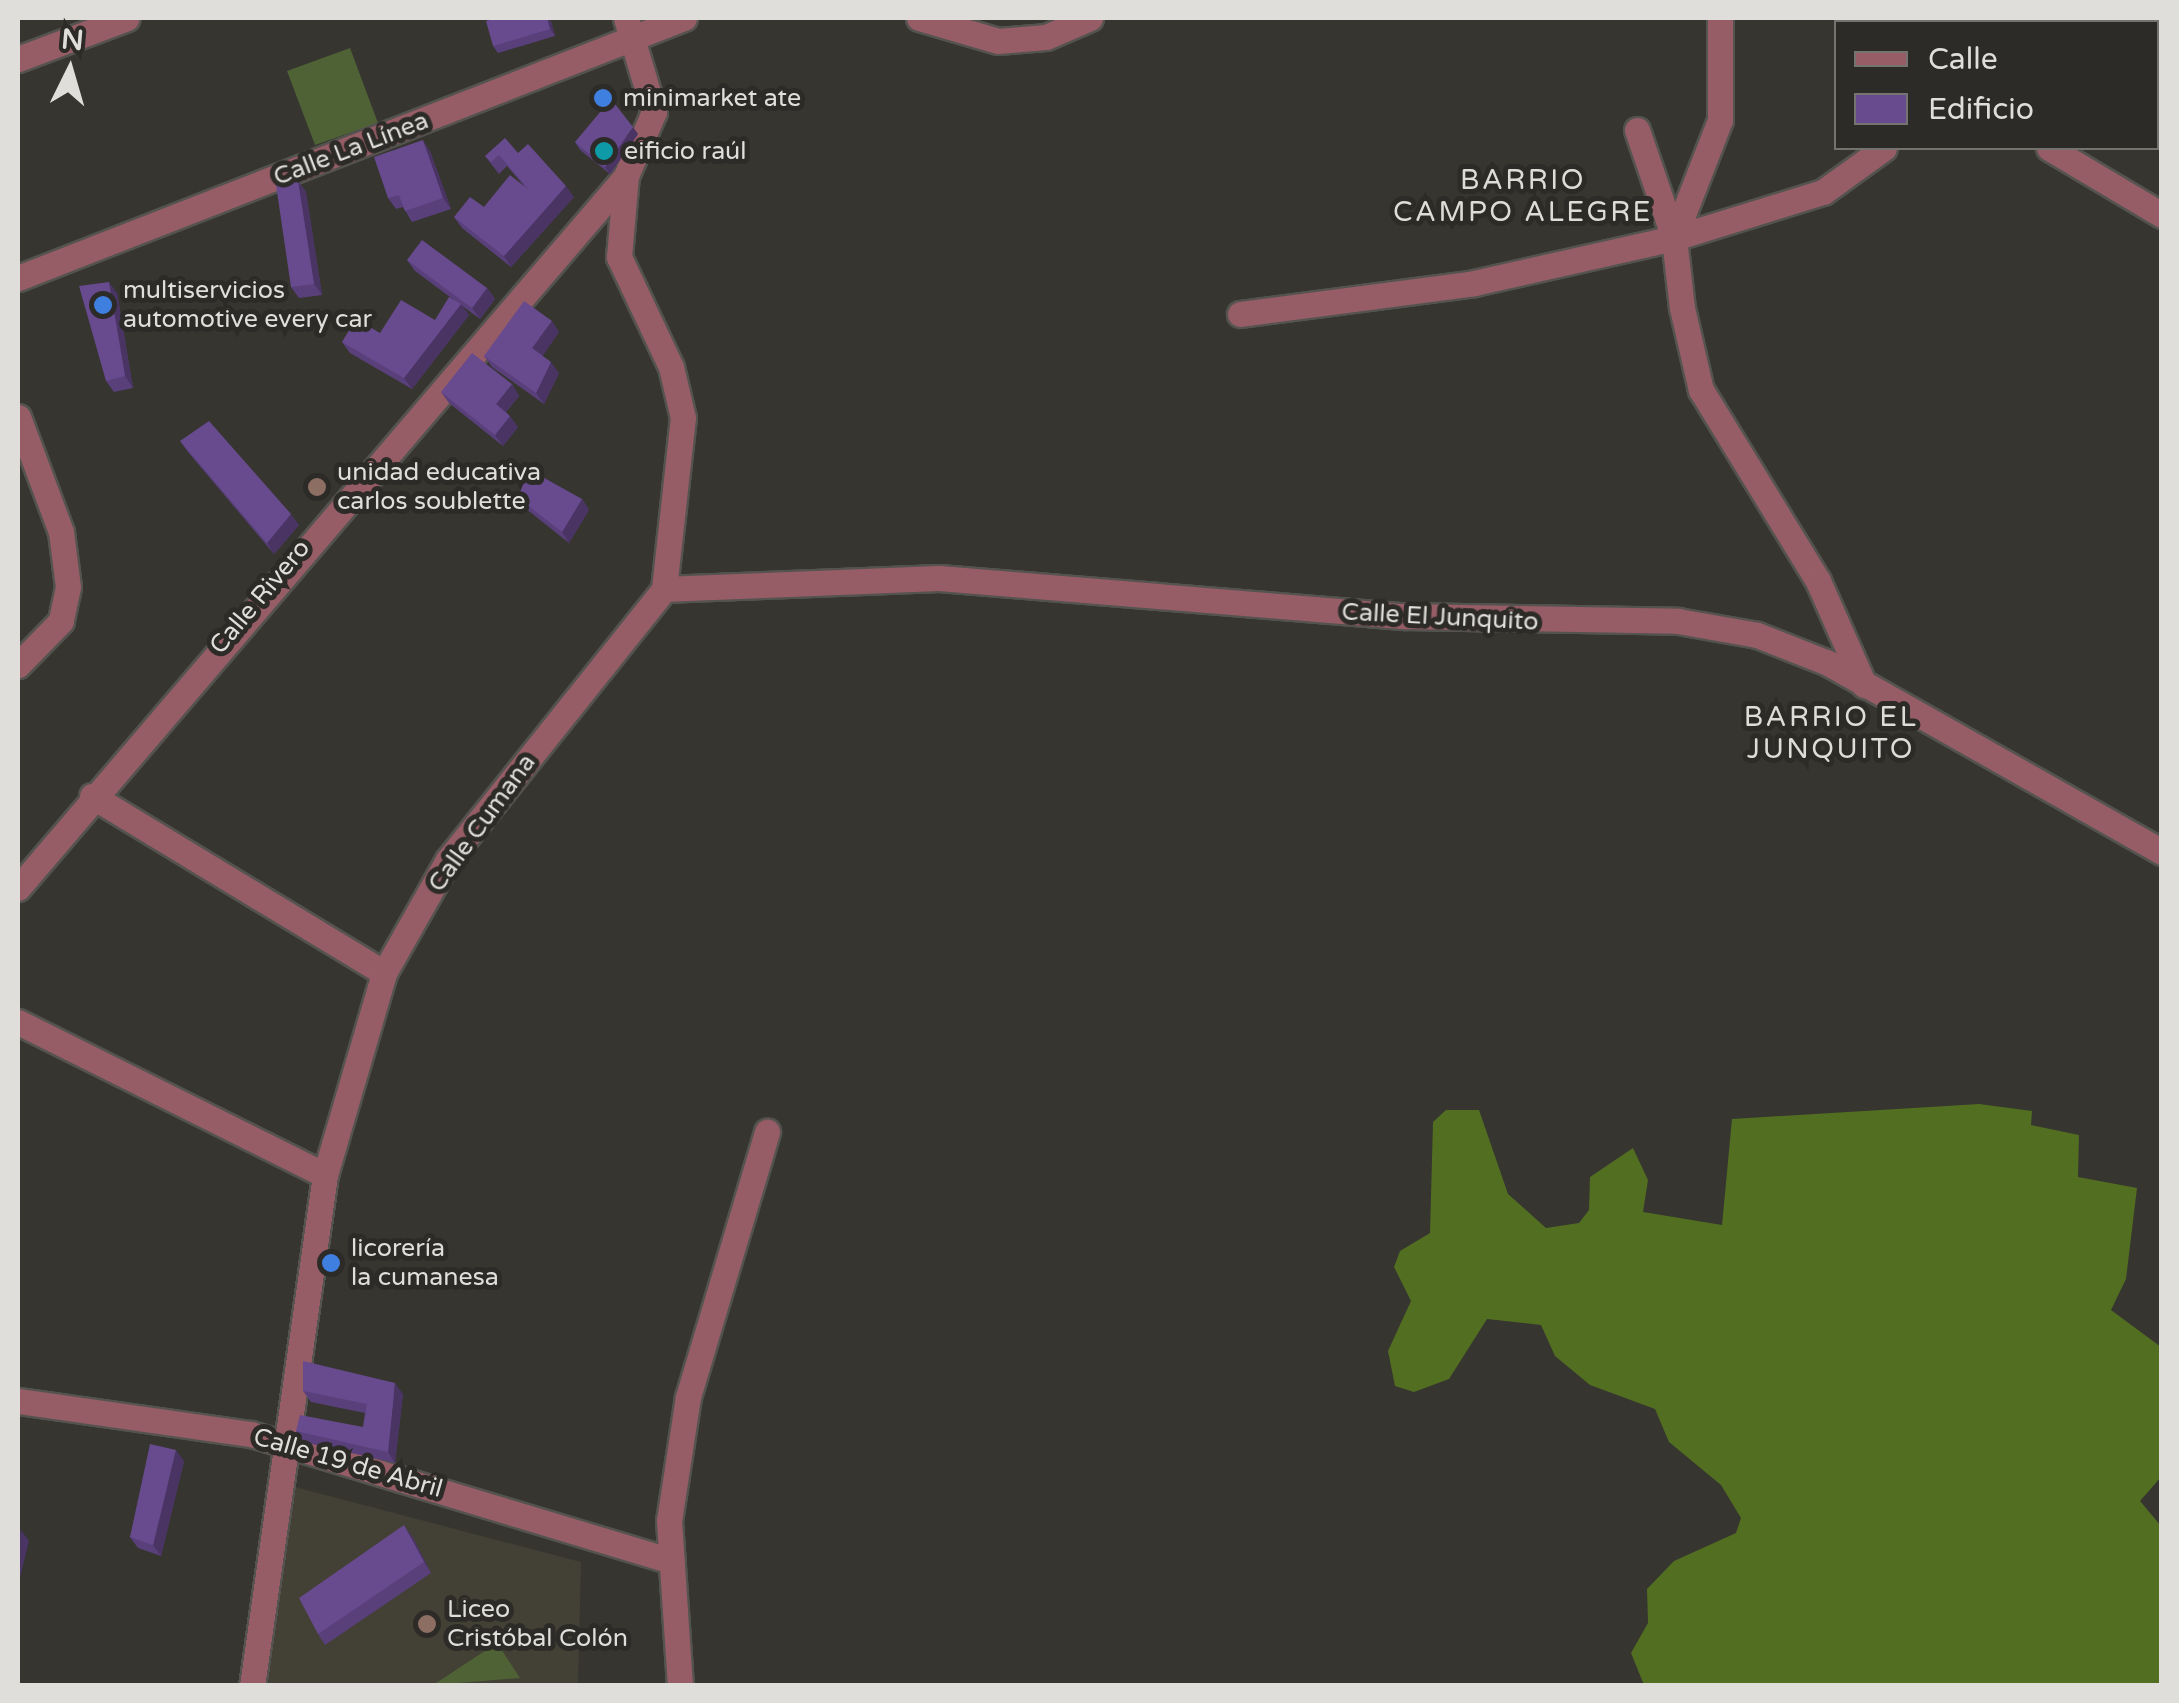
<!DOCTYPE html>
<html>
<head>
<meta charset="utf-8">
<style>
	body { margin:0 }
	#map { position:relative; width:2179px; height:1703px; overflow:hidden; background:#363530; font-family:"Varela Round",sans-serif }
	div>[style] { position:absolute }
	[style*='--x'] { left:calc(var(--x)*1px); top:calc(var(--y)*1px); width:calc(var(--w)*1px); rotate:calc(var(--a)*1deg) }
	.built>* { inset:0; background:#434036 }
	.green>* { inset:0; background:#4f6235 }
	.forest>* { inset:0; background:#526e21 }
	.roads { filter:drop-shadow(2px 0 #54534f) drop-shadow(-2px 0 #54534f) drop-shadow(0 2px #54534f) drop-shadow(0 -2px #54534f) }
	.minor>* { height:25px; margin:-12.5px; padding:0 12.5px; transform-origin:12.5px; border-radius:12.5px; background:#975d66 }
	.wall>* { inset:0; background:#59407b }
	.shaded-wall>* { inset:0; background:#493464 }
	.building>* { inset:0; background:#684b8f }
	.dots>* { width:28px; height:28px; translate:-50% -50%; box-sizing:border-box; border:5px solid #2c2b27; border-radius:50% }
	span { translate:-50% -50%; white-space:nowrap; text-align:center; line-height:1.15; -webkit-text-stroke:10px #2c2b27; paint-order:stroke }
	.poi-label { font-size:25px; color:#dfdedb }
	.left { translate:0 -50%; text-align:left }
	.street-label { font-size:25px; color:#dfdedb }
	.neighbourhood-label { font-size:28px; color:#dedcd6; letter-spacing:2.5px }
	.frame { position:absolute; inset:0; border:20px solid #dfdedb; pointer-events:none }
	.legend { position:absolute; left:1834px; top:20px; width:325px; height:130px; box-sizing:border-box; background:#2c2b27; border:2px solid #74736f; margin:0; padding:12px 18px; list-style:none; font-size:30px; color:#dfdedb }
	.legend li { display:flex; align-items:center; gap:20px; height:50px }
	.legend b { width:50px; border:2px solid #74736f }
	.north { position:absolute; left:20px; top:20px; width:100px; height:100px; -webkit-text-stroke:8px #2c2b27; paint-order:stroke; rotate:5deg; font-size:28px; font-weight:700; line-height:40px; text-align:center; color:#dfdedb }
	.north::after { content:''; display:block; margin:auto; width:35px; height:45px; background:#dfdedb; clip-path:polygon(50% 0,100% 100%,50% 72%,0 100%) }
</style>
</head>
<body>
<div id="map">
	<div class="built">
		<div style="clip-path:polygon(291px 1486px,581px 1562px,578px 1685px,266px 1686px)"></div>
	</div>
	<div class="green">
		<div style="clip-path:polygon(350px 48px,378px 123px,315px 145px,287px 71px)"></div>
		<div style="clip-path:polygon(497px 1643px,520px 1678px,433px 1685px)"></div>
	</div>
	<div class="forest">
		<div style="clip-path:polygon(1979px 1104px,2032px 1111px,2031px 1125px,2079px 1135px,2078px 1177px,2137px 1188px,2126px 1279px,2111px 1310px,2161px 1347px,2161px 1477px,2140px 1501px,2161px 1526px,2161px 1685px,1644px 1685px,1631px 1653px,1648px 1623px,1647px 1589px,1674px 1561px,1736px 1533px,1741px 1518px,1721px 1485px,1669px 1442px,1655px 1409px,1590px 1385px,1555px 1356px,1541px 1325px,1487px 1319px,1449px 1379px,1414px 1392px,1395px 1386px,1388px 1351px,1411px 1301px,1394px 1267px,1400px 1251px,1430px 1233px,1433px 1122px,1446px 1110px,1479px 1110px,1508px 1194px,1546px 1228px,1579px 1223px,1589px 1210px,1590px 1177px,1633px 1148px,1648px 1180px,1643px 1212px,1722px 1225px,1732px 1119px)"></div>
	</div>
	<div class="roads">
		<div class="minor">
			<div style="--x:919;--y:18;--w:82;--a:16.2"></div>
			<div style="--x:998;--y:41;--w:48;--a:-4.8"></div>
			<div style="--x:1046;--y:37;--w:48;--a:-23.4"></div>
			<div style="--x:1720;--y:18;--w:102;--a:90"></div>
			<div style="--x:1720;--y:120;--w:127;--a:111.3"></div>
			<div style="--x:1674;--y:238;--w:70;--a:83.5"></div>
			<div style="--x:1682;--y:308;--w:84;--a:77"></div>
			<div style="--x:1701;--y:390;--w:224;--a:58.5"></div>
			<div style="--x:1818;--y:581;--w:114;--a:66.1"></div>
			<div style="--x:18;--y:59;--w:116;--a:-20.6"></div>
			<div style="--x:1637;--y:130;--w:114;--a:71.1"></div>
			<div style="--x:2049;--y:148;--w:131;--a:30.7"></div>
			<div style="--x:18;--y:278;--w:715;--a:-21.33"></div>
			<div style="--x:1240;--y:314;--w:236;--a:-7.5"></div>
			<div style="--x:1474;--y:283;--w:205;--a:-12.7"></div>
			<div style="--x:1674;--y:238;--w:156;--a:-17.2"></div>
			<div style="--x:1823;--y:192;--w:75;--a:-35.8"></div>
			<div style="--x:18;--y:417;--w:123;--a:69.5"></div>
			<div style="--x:61;--y:532;--w:55;--a:82.7"></div>
			<div style="--x:68;--y:587;--w:35;--a:102"></div>
			<div style="--x:61;--y:621;--w:62;--a:134.3"></div>
			<div style="--x:664;--y:589;--w:275;--a:-2.3"></div>
			<div style="--x:939;--y:578;--w:468;--a:4.7"></div>
			<div style="--x:1405;--y:616;--w:273;--a:1"></div>
			<div style="--x:1678;--y:621;--w:80;--a:10"></div>
			<div style="--x:1757;--y:635;--w:76;--a:21.5"></div>
			<div style="--x:1828;--y:663;--w:384;--a:29.5"></div>
			<div style="--x:92;--y:796;--w:341;--a:31.2"></div>
			<div style="--x:18;--y:888;--w:936;--a:-49.5"></div>
			<div style="--x:626;--y:176;--w:70;--a:-66.4"></div>
			<div style="--x:654;--y:112;--w:98;--a:-106.6"></div>
			<div style="--x:18;--y:1022;--w:343;--a:26.5"></div>
			<div style="--x:18;--y:1401;--w:235;--a:8.1"></div>
			<div style="--x:251;--y:1434;--w:439;--a:16.8"></div>
			<div style="--x:252;--y:1686;--w:516;--a:-81.87"></div>
			<div style="--x:325;--y:1175;--w:210;--a:-73.7"></div>
			<div style="--x:384;--y:973;--w:130;--a:-60.5"></div>
			<div style="--x:448;--y:860;--w:347;--a:-51.4"></div>
			<div style="--x:664;--y:589;--w:172;--a:-83.7"></div>
			<div style="--x:683;--y:418;--w:52;--a:-103.2"></div>
			<div style="--x:671;--y:367;--w:122;--a:-115.3"></div>
			<div style="--x:619;--y:257;--w:81;--a:-85.1"></div>
			<div style="--x:680;--y:1686;--w:165;--a:-93.8"></div>
			<div style="--x:669;--y:1521;--w:125;--a:-81.3"></div>
			<div style="--x:688;--y:1397;--w:277;--a:-73.4"></div>
		</div>
	</div>
	<div class="wall">
		<div style="clip-path:polygon(550px 18px,555px 36px,498px 53px,493px 46px)"></div>
		<div style="clip-path:polygon(638px 134px,610px 174px,580px 150px,575px 142px)"></div>
		<div style="clip-path:polygon(430px 151px,451px 209px,412px 222px,403px 207px,396px 209px,388px 198px)"></div>
		<div style="clip-path:polygon(518px 153px,574px 197px,511px 267px,462px 228px,454px 217px,484px 207px,524px 186px,507px 166px,499px 174px,485px 156px)"></div>
		<div style="clip-path:polygon(298px 181px,306px 192px,322px 295px,299px 298px,291px 287px)"></div>
		<div style="clip-path:polygon(407px 260px,487px 288px,495px 299px,480px 319px,461px 305px,469px 315px,412px 389px,350px 353px,342px 342px,435px 320px,458px 303px,415px 271px)"></div>
		<div style="clip-path:polygon(117px 293px,133px 388px,114px 392px,106px 381px)"></div>
		<div style="clip-path:polygon(559px 332px,542px 356px,559px 373px,544px 404px,492px 367px,484px 356px)"></div>
		<div style="clip-path:polygon(512px 384px,519px 396px,506px 412px,518px 427px,503px 446px,449px 403px,441px 392px)"></div>
		<div style="clip-path:polygon(180px 441px,299px 525px,274px 554px,188px 452px)"></div>
		<div style="clip-path:polygon(517px 497px,582px 499px,589px 510px,569px 543px,525px 508px)"></div>
		<div style="clip-path:polygon(303px 1391px,403px 1394px,395px 1463px,303px 1442px,296px 1431px,363px 1427px,365px 1413px,311px 1402px)"></div>
		<div style="clip-path:polygon(184px 1461px,161px 1556px,138px 1548px,130px 1537px)"></div>
		<div style="clip-path:polygon(412px 1536px,431px 1573px,325px 1645px,318px 1634px)"></div>
	</div>
	<div class="shaded-wall">
		<div style="clip-path:polygon(547px 18px,550px 18px,555px 36px,550px 29px)"></div>
		<div style="clip-path:polygon(633px 127px,638px 134px,610px 174px,605px 167px)"></div>
		<div style="clip-path:polygon(423px 140px,430px 151px,451px 209px,443px 198px)"></div>
		<div style="clip-path:polygon(298px 181px,306px 192px,322px 295px,314px 284px)"></div>
		<div style="clip-path:polygon(566px 186px,574px 197px,511px 267px,504px 256px)"></div>
		<div style="clip-path:polygon(109px 282px,117px 293px,133px 388px,125px 376px)"></div>
		<div style="clip-path:polygon(487px 288px,495px 299px,480px 319px,472px 308px)"></div>
		<div style="clip-path:polygon(461px 304px,469px 315px,412px 389px,404px 378px)"></div>
		<div style="clip-path:polygon(552px 321px,559px 332px,540px 360px,532px 348px)"></div>
		<div style="clip-path:polygon(551px 362px,559px 373px,544px 404px,536px 393px)"></div>
		<div style="clip-path:polygon(512px 384px,519px 396px,503px 415px,496px 404px)"></div>
		<div style="clip-path:polygon(510px 416px,518px 427px,503px 446px,495px 435px)"></div>
		<div style="clip-path:polygon(582px 499px,589px 510px,569px 543px,562px 532px)"></div>
		<div style="clip-path:polygon(291px 514px,299px 525px,274px 554px,267px 543px)"></div>
		<div style="clip-path:polygon(395px 1383px,403px 1394px,395px 1463px,388px 1452px)"></div>
		<div style="clip-path:polygon(176px 1450px,184px 1461px,161px 1556px,153px 1545px)"></div>
		<div style="clip-path:polygon(404px 1525px,412px 1536px,431px 1573px,424px 1562px)"></div>
		<div style="clip-path:polygon(21px 1530px,29px 1541px,18px 1586px,18px 1545px)"></div>
	</div>
	<div class="building">
		<div style="clip-path:polygon(497px 18px,547px 18px,550px 29px,493px 46px,486px 21px)"></div>
		<div style="clip-path:polygon(611px 99px,633px 127px,605px 167px,575px 142px)"></div>
		<div style="clip-path:polygon(505px 138px,518px 153px,528px 144px,566px 186px,504px 256px,454px 217px,470px 197px,484px 207px,510px 175px,529px 190px,499px 155px,491px 162px,485px 156px)"></div>
		<div style="clip-path:polygon(423px 140px,443px 198px,405px 211px,399px 195px,388px 198px,374px 157px)"></div>
		<div style="clip-path:polygon(298px 181px,314px 284px,291px 287px,276px 185px)"></div>
		<div style="clip-path:polygon(422px 240px,487px 288px,472px 308px,407px 260px)"></div>
		<div style="clip-path:polygon(109px 282px,125px 376px,106px 381px,79px 286px)"></div>
		<div style="clip-path:polygon(449px 297px,461px 304px,404px 378px,342px 342px,356px 319px,380px 333px,401px 300px,435px 320px)"></div>
		<div style="clip-path:polygon(524px 301px,552px 321px,532px 348px,551px 362px,536px 393px,484px 356px)"></div>
		<div style="clip-path:polygon(472px 353px,512px 384px,496px 404px,510px 416px,495px 435px,441px 392px)"></div>
		<div style="clip-path:polygon(209px 421px,291px 514px,267px 543px,180px 441px)"></div>
		<div style="clip-path:polygon(530px 470px,582px 499px,562px 532px,517px 497px)"></div>
		<div style="clip-path:polygon(303px 1361px,395px 1383px,388px 1452px,296px 1431px,300px 1415px,363px 1427px,367px 1404px,303px 1391px)"></div>
		<div style="clip-path:polygon(150px 1444px,176px 1450px,153px 1545px,130px 1537px)"></div>
		<div style="clip-path:polygon(404px 1525px,424px 1562px,318px 1634px,299px 1598px)"></div>
	</div>
	<div class="dots">
		<div style="left:603px;top:98px;background:#3f7fe0"></div>
		<div style="left:604px;top:151px;background:#0f9aa8"></div>
		<div style="left:103px;top:305px;background:#3f7fe0"></div>
		<div style="left:317px;top:487px;background:#8d6e63"></div>
		<div style="left:331px;top:1263px;background:#3f7fe0"></div>
		<div style="left:427px;top:1624px;background:#8d6e63"></div>
	</div>
	<div class="poi-label">
		<span class="left" style="left:623px;top:98px">minimarket ate</span>
		<span class="left" style="left:624px;top:151px">eificio raúl</span>
		<span class="left" style="left:123px;top:305px">multiservicios<br>automotive every car</span>
		<span class="left" style="left:337px;top:487px">unidad educativa<br>carlos soublette</span>
		<span class="left" style="left:351px;top:1263px">licorería<br>la cumanesa</span>
		<span class="left" style="left:447px;top:1624px">Liceo<br>Cristóbal Colón</span>
	</div>
	<div class="street-label">
		<span style="left:351px;top:149px;rotate:-21deg">Calle La Línea</span>
		<span style="left:260px;top:597px;rotate:-50deg">Calle Rivero</span>
		<span style="left:1440px;top:617px;rotate:3deg">Calle El Junquito</span>
		<span style="left:482px;top:823px;rotate:-54deg">Calle Cumana</span>
		<span style="left:348px;top:1463px;rotate:16deg">Calle 19 de Abril</span>
	</div>
	<div class="neighbourhood-label">
		<span style="left:1523px;top:196px">BARRIO<br>CAMPO ALEGRE</span>
		<span style="left:1831px;top:733px">BARRIO EL<br>JUNQUITO</span>
	</div>
	<div class="frame"></div>
	<ul class="legend">
	<li><b style="height:12px;background:#975d66"></b>Calle</li>
	<li><b style="height:28px;background:#684b8f"></b>Edificio</li>
	</ul>
	<div class="north">N</div>
</div>
</body>
</html>
